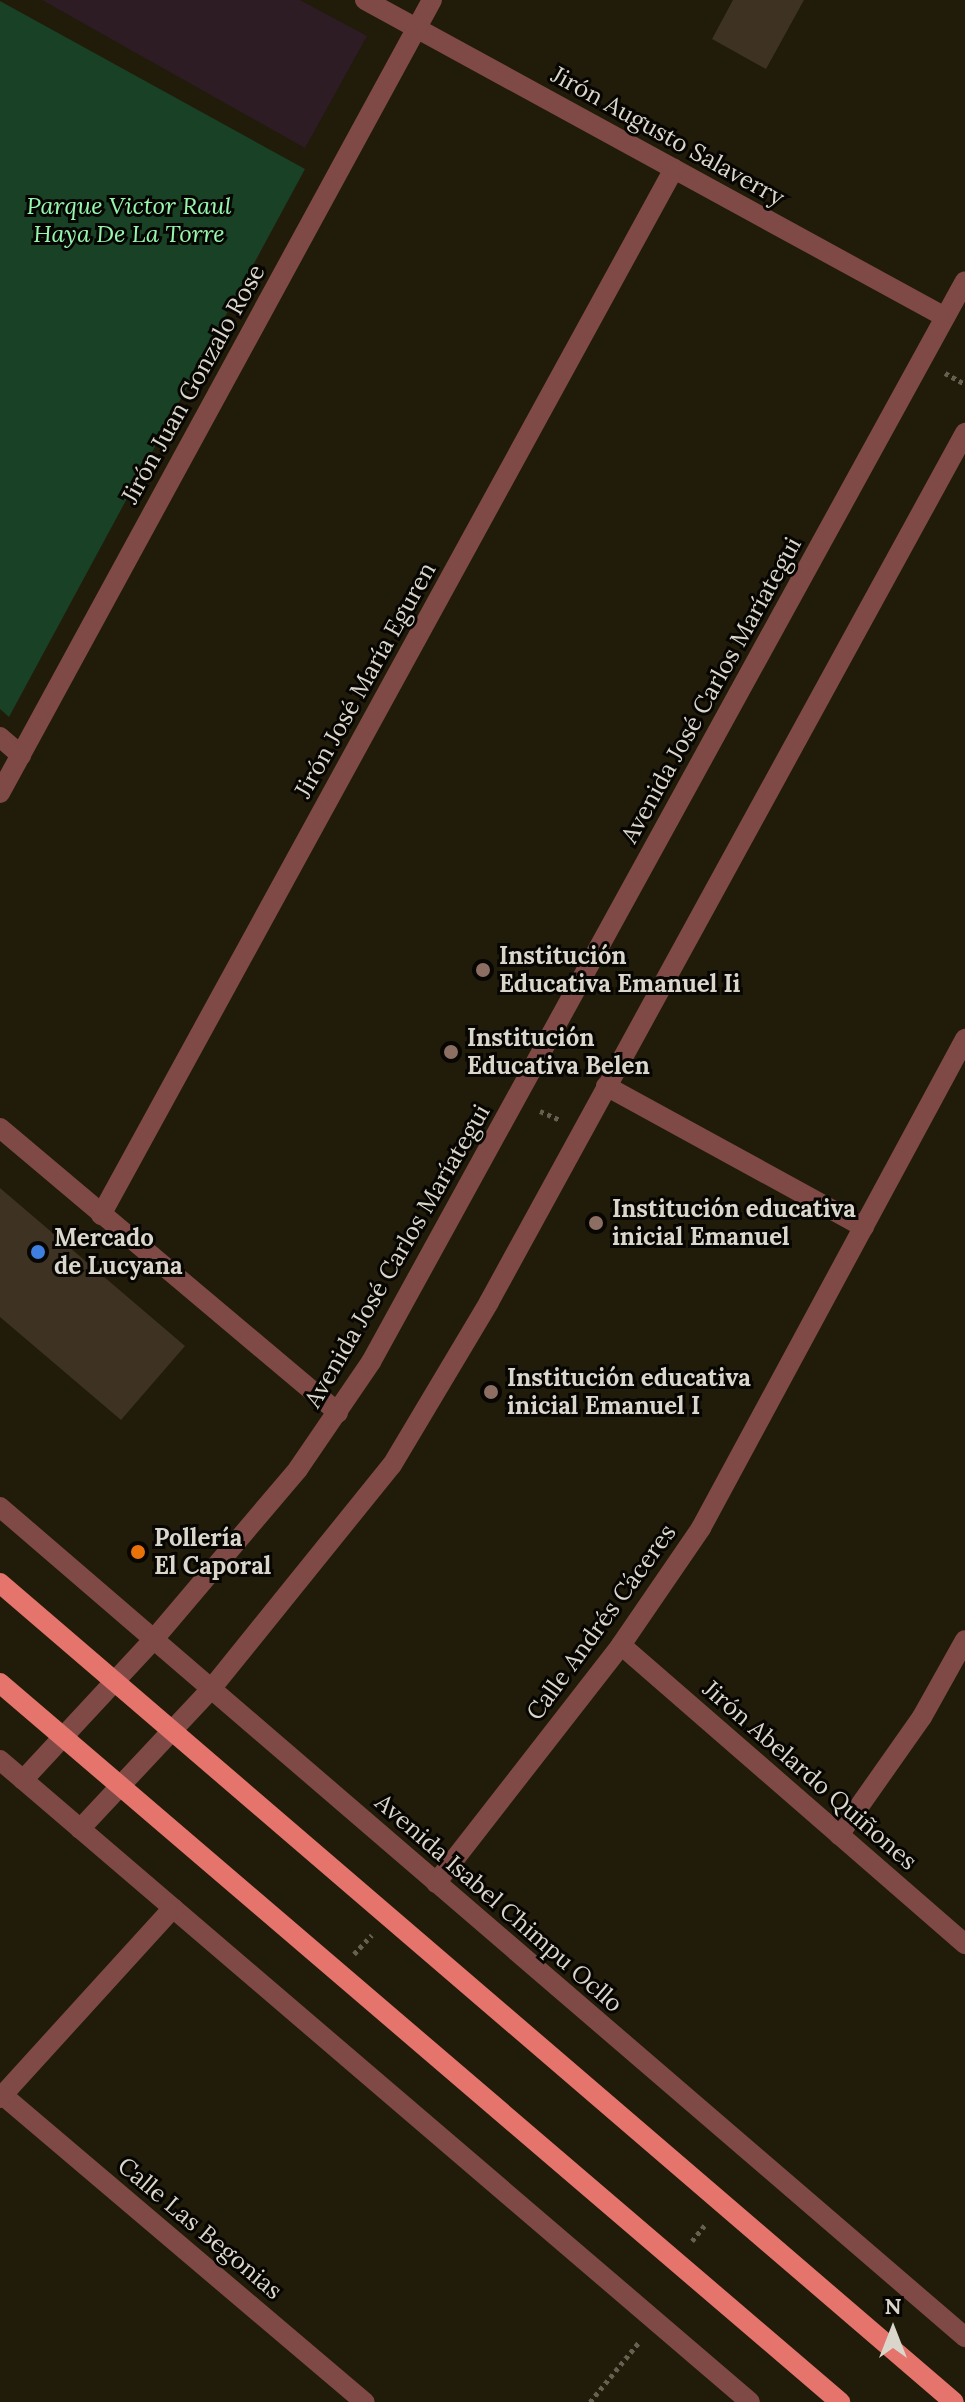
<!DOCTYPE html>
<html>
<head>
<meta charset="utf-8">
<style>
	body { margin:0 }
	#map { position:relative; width:965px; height:2402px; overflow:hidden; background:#211b0a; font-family:Lora,serif }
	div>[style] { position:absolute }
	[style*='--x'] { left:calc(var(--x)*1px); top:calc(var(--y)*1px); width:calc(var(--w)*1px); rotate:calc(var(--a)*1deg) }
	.education>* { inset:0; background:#2d1c24 }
	.green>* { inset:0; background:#184125 }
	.building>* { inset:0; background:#3e3223 }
	.path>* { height:5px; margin-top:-2.5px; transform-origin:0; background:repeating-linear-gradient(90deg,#656051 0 4px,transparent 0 8px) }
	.minor>* { height:20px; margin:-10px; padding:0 10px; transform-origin:10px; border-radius:10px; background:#7f4945 }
	.major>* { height:20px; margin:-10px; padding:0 10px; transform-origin:10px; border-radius:10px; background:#e4746c }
	.dots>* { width:22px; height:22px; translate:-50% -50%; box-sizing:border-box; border:4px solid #080602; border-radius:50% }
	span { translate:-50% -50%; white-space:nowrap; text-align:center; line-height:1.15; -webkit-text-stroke:6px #080602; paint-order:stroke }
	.street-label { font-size:24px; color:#dad6cb }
	.park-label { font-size:24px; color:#96f7af; font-style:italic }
	.poi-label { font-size:24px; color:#dad6cb; font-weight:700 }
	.left { translate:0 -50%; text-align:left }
	.north { position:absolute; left:853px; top:2290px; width:80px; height:80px; -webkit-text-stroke:6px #080602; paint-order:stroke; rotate:0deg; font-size:22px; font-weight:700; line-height:32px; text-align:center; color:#dad6cb }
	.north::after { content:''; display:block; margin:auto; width:28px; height:36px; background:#dad6cb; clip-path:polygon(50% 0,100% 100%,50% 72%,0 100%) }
</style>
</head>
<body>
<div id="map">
	<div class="education">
		<div style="clip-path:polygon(42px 0,300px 0,367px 36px,305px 148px)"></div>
	</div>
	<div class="green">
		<div style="clip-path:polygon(0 1px,305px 169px,9px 717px,0 709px)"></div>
	</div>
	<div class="building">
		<div style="clip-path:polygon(733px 0,804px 0,766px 69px,712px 39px)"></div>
		<div style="clip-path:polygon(0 1188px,185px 1346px,121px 1420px,0 1317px)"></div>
	</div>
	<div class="path">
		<div style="--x:945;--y:373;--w:23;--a:29"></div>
		<div style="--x:540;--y:1111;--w:22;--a:24"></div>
		<div style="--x:354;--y:1954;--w:26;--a:-47"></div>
		<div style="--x:692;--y:2241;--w:22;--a:-51"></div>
		<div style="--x:590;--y:2402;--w:79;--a:-50.7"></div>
	</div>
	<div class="minor">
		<div style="--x:365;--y:0;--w:661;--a:28.66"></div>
		<div style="--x:0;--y:737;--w:28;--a:41"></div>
		<div style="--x:0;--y:793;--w:903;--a:-61.42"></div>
		<div style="--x:606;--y:1086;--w:294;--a:28.7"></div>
		<div style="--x:0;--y:1128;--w:442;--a:40.1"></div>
		<div style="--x:101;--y:1215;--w:1193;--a:-61.29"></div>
		<div style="--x:0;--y:1507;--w:1273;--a:40.7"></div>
		<div style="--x:621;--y:1645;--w:456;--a:41"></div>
		<div style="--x:0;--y:1760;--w:987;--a:40.56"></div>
		<div style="--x:23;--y:1780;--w:192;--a:-47.1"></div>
		<div style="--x:154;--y:1639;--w:223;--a:-49.7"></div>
		<div style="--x:298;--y:1469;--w:130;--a:-55.7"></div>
		<div style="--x:371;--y:1362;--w:1233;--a:-61.21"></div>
		<div style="--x:80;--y:1829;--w:192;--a:-46.9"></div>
		<div style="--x:211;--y:1689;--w:288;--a:-51.1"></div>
		<div style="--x:392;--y:1465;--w:190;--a:-59.2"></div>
		<div style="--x:489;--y:1302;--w:991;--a:-61.29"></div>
		<div style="--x:839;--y:1835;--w:144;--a:-54.9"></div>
		<div style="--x:922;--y:1717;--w:88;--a:-60.8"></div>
		<div style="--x:436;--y:1883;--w:301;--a:-52.1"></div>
		<div style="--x:621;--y:1645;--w:142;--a:-55.6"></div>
		<div style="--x:701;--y:1528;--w:556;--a:-61.64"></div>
		<div style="--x:0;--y:2093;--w:478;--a:40.3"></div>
		<div style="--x:0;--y:2098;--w:257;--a:-47.7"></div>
	</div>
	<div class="major">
		<div style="--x:0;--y:1583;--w:1257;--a:40.65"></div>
		<div style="--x:0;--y:1683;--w:1106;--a:40.56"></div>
	</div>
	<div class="dots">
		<div style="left:483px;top:970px;background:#8d6e63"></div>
		<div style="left:451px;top:1052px;background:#8d6e63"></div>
		<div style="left:596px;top:1223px;background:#8d6e63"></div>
		<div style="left:38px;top:1252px;background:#3f7fe0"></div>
		<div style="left:491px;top:1392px;background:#8d6e63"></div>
		<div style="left:138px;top:1552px;background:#e8710a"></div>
	</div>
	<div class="street-label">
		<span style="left:668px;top:136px;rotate:29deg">Jirón Augusto Salaverry</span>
		<span style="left:193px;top:384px;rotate:-61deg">Jirón Juan Gonzalo Rose</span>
		<span style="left:365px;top:680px;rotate:-61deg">Jirón José María Eguren</span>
		<span style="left:711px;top:690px;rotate:-61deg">Avenida José Carlos Maríategui</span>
		<span style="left:397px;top:1256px;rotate:-60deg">Avenida José Carlos Maríategui</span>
		<span style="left:601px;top:1622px;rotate:-54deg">Calle Andrés Cáceres</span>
		<span style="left:810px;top:1775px;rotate:41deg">Jirón Abelardo Quiñones</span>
		<span style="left:499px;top:1903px;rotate:41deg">Avenida Isabel Chimpu Ocllo</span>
		<span style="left:200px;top:2228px;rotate:40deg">Calle Las Begonias</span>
	</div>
	<div class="park-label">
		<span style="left:129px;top:220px">Parque Victor Raul<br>Haya De La Torre</span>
	</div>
	<div class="poi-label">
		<span class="left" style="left:499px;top:970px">Institución<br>Educativa Emanuel Ii</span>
		<span class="left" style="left:467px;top:1052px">Institución<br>Educativa Belen</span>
		<span class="left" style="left:612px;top:1223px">Institución educativa<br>inicial Emanuel</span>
		<span class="left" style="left:54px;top:1252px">Mercado<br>de Lucyana</span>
		<span class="left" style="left:507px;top:1392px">Institución educativa<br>inicial Emanuel I</span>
		<span class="left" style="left:154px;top:1552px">Pollería<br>El Caporal</span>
	</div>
	<div class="north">N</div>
</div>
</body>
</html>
